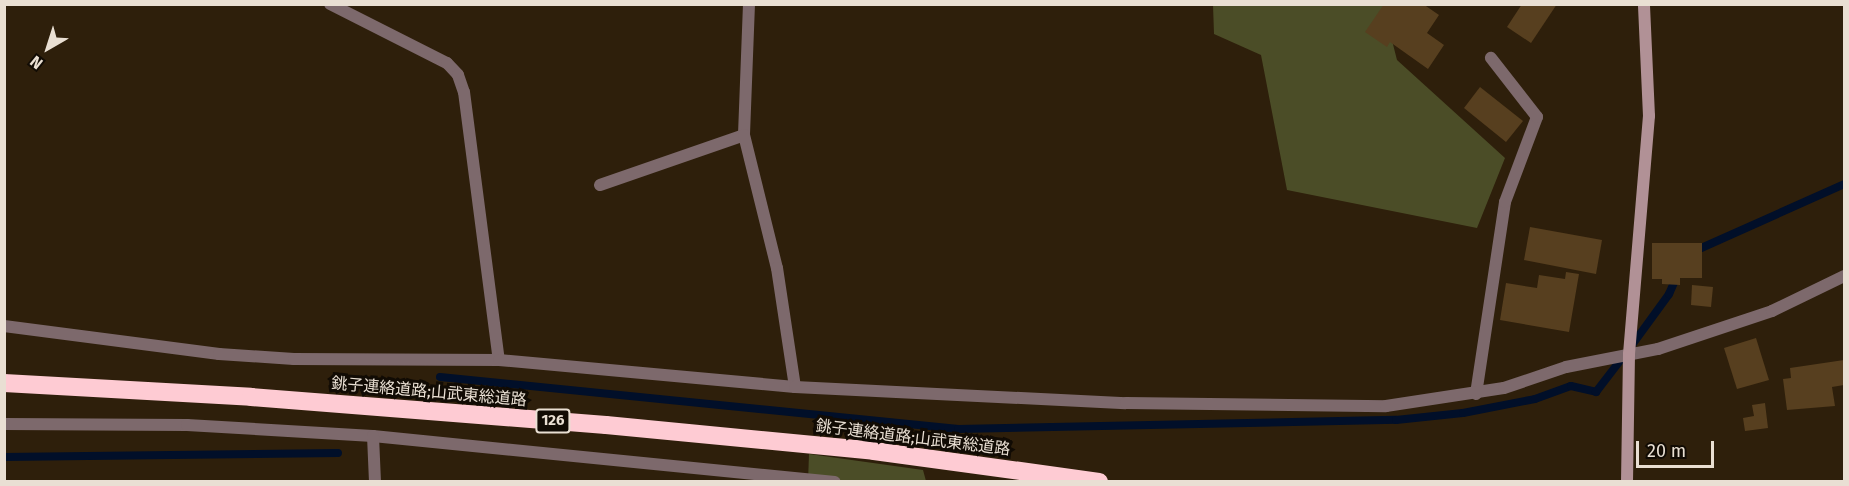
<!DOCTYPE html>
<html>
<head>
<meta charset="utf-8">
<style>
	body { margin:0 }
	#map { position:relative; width:1849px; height:486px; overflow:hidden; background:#2e1f0b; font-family:"Fira Sans","Noto Sans JP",sans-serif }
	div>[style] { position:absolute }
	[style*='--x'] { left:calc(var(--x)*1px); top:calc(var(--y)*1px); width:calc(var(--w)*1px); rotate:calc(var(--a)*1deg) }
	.green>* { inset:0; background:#4b4d27 }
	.stream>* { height:8px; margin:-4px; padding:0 4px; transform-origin:4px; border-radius:4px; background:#010f29 }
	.building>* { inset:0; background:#573f1f }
	.lane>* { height:12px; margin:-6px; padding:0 6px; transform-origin:6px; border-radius:6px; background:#7d696c }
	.street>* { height:12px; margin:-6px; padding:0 6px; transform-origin:6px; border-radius:6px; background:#7d696c }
	.secondary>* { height:12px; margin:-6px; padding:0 6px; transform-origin:6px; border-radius:6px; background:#b19196 }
	.highway>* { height:18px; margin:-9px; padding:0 9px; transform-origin:9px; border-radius:9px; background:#fecbd3 }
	span { translate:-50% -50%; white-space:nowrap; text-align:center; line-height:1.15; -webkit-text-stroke:6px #110b04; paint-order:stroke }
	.shield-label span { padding:2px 4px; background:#110b04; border:2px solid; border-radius:4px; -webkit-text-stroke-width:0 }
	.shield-label { font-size:15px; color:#e9dfd3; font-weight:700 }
	.street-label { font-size:16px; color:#e9dfd3 }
	.frame { position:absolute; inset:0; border:6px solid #e9dfd3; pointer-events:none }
	.north { position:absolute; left:18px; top:18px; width:60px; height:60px; -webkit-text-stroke:4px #110b04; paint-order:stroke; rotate:219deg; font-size:16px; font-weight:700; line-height:24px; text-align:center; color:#e9dfd3 }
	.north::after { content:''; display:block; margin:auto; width:21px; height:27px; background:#e9dfd3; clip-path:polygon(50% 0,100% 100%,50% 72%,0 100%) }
	.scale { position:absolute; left:1636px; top:441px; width:78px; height:27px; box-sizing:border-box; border:3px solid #e9dfd3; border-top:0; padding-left:8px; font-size:18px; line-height:21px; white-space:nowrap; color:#e9dfd3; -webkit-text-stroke:4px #110b04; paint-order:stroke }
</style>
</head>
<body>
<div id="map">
	<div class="green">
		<div style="clip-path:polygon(1213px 5px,1383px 5px,1397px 60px,1505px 158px,1477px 228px,1287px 190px,1261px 55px,1214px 34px)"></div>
		<div style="clip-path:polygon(809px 454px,923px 470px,926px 481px,808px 482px)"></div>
	</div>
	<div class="stream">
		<div style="--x:1695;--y:255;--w:7;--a:-56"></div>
		<div style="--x:1699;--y:249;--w:159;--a:-24.1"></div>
		<div style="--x:1632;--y:345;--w:63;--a:-54"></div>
		<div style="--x:1669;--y:294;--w:17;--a:-66"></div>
		<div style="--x:440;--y:377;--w:521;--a:5.73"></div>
		<div style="--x:958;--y:429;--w:438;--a:-1.2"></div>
		<div style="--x:1396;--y:420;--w:67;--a:-6"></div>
		<div style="--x:1463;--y:413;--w:73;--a:-11"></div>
		<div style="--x:1535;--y:399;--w:38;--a:-20"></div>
		<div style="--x:1571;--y:386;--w:26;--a:13"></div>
		<div style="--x:1596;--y:392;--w:44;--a:-52.4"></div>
		<div style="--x:4;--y:457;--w:334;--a:-0.7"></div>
	</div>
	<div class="building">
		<div style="clip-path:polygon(1384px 4px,1423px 4px,1439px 15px,1427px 33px,1444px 45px,1428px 69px,1390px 42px,1387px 47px,1365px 32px)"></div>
		<div style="clip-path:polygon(1522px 4px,1557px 4px,1531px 43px,1507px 27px)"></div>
		<div style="clip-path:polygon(1480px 87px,1523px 121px,1506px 142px,1464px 108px)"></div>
		<div style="clip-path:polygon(1530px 227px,1602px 240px,1596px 274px,1524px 260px)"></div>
		<div style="clip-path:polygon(1652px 243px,1702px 243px,1702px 278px,1680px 278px,1680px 285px,1662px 284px,1662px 279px,1652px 279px)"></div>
		<div style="clip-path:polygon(1566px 272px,1579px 274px,1569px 332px,1500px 320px,1506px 283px,1537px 288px,1539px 275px,1565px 279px)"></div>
		<div style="clip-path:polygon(1692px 285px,1713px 287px,1711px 307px,1691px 305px)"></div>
		<div style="clip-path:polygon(1756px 338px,1769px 380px,1737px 389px,1724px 348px)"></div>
		<div style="clip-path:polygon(1844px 360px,1844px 385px,1832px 387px,1835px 406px,1787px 410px,1783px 379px,1791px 378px,1790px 368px)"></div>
		<div style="clip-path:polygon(1765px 403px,1768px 428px,1745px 431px,1743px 418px,1754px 416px,1752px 405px)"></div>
	</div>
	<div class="lane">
		<div style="--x:600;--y:185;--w:152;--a:-19.1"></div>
		<div style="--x:1476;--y:394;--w:194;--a:-81.4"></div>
		<div style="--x:1505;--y:202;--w:91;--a:-69.4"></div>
		<div style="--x:1537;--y:117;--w:75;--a:-127.9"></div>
	</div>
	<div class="street">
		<div style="--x:330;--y:4;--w:131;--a:26.8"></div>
		<div style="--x:447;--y:63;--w:16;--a:47"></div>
		<div style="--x:458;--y:75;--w:18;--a:71"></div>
		<div style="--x:464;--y:92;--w:270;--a:82.6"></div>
		<div style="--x:749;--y:4;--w:131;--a:92.2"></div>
		<div style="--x:744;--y:135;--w:137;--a:76.1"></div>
		<div style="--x:777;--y:268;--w:120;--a:81.4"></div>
		<div style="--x:4;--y:326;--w:217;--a:7.4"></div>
		<div style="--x:219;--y:354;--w:75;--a:3.8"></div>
		<div style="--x:294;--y:359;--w:205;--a:0.3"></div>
		<div style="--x:499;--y:360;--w:297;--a:5.2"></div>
		<div style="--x:795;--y:387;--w:331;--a:2.8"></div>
		<div style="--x:1126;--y:403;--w:260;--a:0.7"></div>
		<div style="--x:1386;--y:406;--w:119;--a:-8.7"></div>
		<div style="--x:1504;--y:388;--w:65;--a:-18.7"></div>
		<div style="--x:1566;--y:367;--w:94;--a:-11.1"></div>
		<div style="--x:1658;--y:349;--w:120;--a:-18.4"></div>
		<div style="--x:1772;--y:311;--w:80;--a:-25.9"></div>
		<div style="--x:4;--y:424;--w:183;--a:0.3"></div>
		<div style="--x:187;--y:425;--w:186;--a:3.4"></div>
		<div style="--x:373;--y:436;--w:464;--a:5.7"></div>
		<div style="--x:373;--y:436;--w:46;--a:87.5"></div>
	</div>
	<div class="secondary">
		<div style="--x:1627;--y:482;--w:128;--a:-89.1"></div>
		<div style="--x:1629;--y:354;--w:239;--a:-85.2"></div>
		<div style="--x:1649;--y:116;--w:112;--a:-92.6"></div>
	</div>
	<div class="highway">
		<div style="--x:4;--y:383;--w:247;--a:3.2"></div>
		<div style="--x:251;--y:397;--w:356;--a:4.5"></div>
		<div style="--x:606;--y:425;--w:269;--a:5.5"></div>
		<div style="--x:874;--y:451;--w:227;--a:7.8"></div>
	</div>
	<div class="shield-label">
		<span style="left:553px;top:421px">126</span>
	</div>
	<div class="street-label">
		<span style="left:429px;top:392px;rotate:5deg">銚子連絡道路;山武東総道路</span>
		<span style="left:913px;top:438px;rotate:7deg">銚子連絡道路;山武東総道路</span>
	</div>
	<div class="frame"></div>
	<div class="north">N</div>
	<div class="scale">20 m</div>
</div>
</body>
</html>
